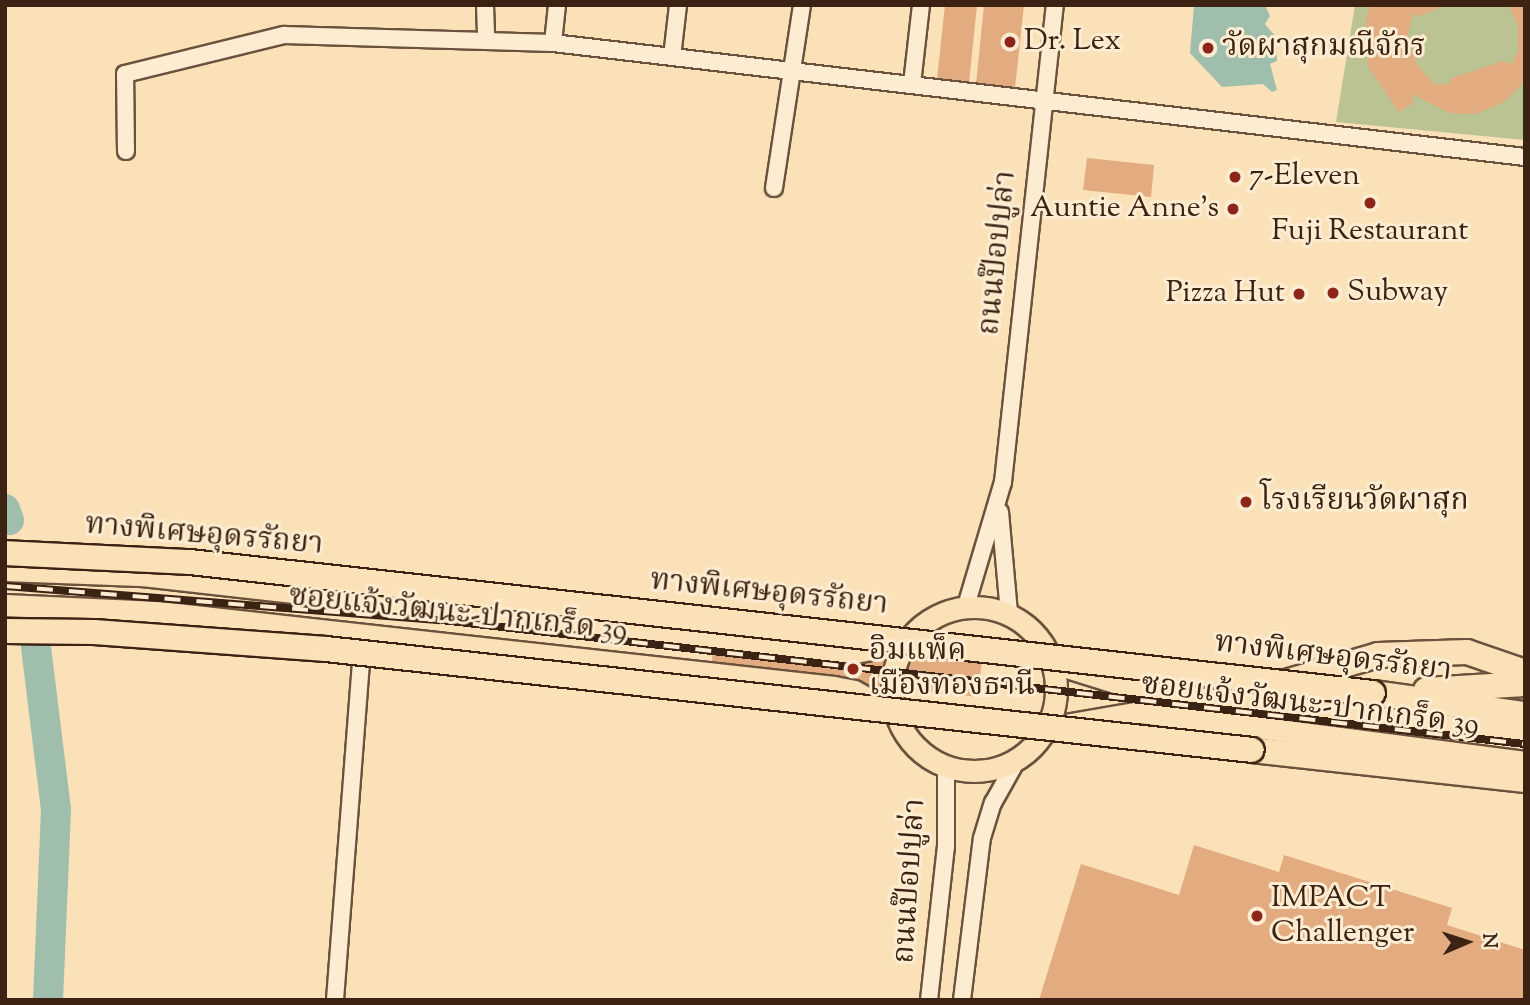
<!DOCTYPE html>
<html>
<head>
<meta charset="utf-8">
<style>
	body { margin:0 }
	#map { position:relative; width:1530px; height:1005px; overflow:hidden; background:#fbe1b8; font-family:"Sorts Mill Goudy","Noto Serif Thai",serif }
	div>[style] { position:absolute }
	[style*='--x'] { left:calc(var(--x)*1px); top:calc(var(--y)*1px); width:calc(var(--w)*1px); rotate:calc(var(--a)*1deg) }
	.green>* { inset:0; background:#bbc392 }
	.water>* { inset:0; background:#9fbeab }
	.river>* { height:30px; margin:-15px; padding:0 15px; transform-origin:15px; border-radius:15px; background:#9fbeab }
	.building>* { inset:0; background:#e3ac80 }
	.roads { filter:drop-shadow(2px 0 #6b523c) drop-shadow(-2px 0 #6b523c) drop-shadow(0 2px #6b523c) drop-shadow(0 -2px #6b523c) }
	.minor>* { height:16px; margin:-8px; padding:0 8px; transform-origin:8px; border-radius:8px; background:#fcecd1 }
	.major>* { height:21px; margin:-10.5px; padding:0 10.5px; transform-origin:10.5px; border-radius:10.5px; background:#fbe1b8 }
	.major>.ring { margin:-10.5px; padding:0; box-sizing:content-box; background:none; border:21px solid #fbe1b8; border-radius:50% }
	.highway>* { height:24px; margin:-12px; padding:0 12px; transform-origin:12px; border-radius:12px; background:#fbe1b8 }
	.rail>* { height:8px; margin-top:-4px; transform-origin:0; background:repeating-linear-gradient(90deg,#fcecd1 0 16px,#3b2212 0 32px); box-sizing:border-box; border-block:2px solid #3b2212 }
	.bridges { filter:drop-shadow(2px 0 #3b2212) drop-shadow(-2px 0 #3b2212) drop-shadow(0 2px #3b2212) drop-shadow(0 -2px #3b2212) }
	.highway-bridge>* { height:24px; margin:-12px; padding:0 12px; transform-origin:12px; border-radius:12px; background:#fbe1b8 }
	.dots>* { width:19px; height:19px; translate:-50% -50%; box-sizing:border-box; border:4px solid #fcecd1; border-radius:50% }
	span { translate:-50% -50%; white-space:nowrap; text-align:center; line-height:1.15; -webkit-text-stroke:6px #fcecd1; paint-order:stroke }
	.poi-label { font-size:30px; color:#3b2212 }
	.left { translate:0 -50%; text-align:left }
	.right { translate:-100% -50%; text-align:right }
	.street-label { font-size:30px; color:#3b2212 }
	.frame { position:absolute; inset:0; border:7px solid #3b2212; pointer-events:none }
	.north { position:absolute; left:1432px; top:907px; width:70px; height:70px; -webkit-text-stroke:5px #fcecd1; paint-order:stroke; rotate:87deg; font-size:19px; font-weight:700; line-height:28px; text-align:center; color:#3b2212 }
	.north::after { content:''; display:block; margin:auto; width:24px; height:32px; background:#3b2212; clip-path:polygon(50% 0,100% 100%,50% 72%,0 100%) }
</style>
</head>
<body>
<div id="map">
	<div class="green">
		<div style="clip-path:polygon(1355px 5px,1525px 5px,1525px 140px,1336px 122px)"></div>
	</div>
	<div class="water">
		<div style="clip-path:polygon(1194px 5px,1265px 5px,1270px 16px,1265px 24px,1276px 37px,1277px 61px,1270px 64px,1277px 90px,1272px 92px,1263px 84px,1222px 87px,1190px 53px)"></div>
	</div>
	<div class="river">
		<div style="--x:5;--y:509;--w:12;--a:70"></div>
		<div style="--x:36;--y:647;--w:164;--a:83"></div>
		<div style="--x:56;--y:810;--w:190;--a:92.4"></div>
	</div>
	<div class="building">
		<div style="clip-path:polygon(945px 5px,977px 5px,969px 83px,937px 79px)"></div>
		<div style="clip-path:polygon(984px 5px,1024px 5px,1015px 88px,976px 84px)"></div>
		<div style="clip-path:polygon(1370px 5px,1445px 5px,1420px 16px,1413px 14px,1407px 38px,1417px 65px,1434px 84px,1448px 84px,1452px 78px,1503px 61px,1511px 64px,1518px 52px,1518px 25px,1508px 5px,1525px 5px,1525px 81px,1504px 102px,1476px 114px,1449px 113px,1412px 94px,1413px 103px,1399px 112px,1368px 67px,1366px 22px)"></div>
		<div style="clip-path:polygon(1087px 158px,1154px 165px,1151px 197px,1083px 190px)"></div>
		<div style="clip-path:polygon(715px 632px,982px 660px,978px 697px,711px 669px)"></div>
		<div style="clip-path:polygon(1194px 845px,1279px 872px,1284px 855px,1452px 908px,1447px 925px,1525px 950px,1525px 1000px,1039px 1000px,1081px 864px,1179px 895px)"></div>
	</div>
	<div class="roads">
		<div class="minor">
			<div style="--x:485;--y:5;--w:33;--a:88"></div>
			<div style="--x:553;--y:43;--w:38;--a:-84"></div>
			<div style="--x:672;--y:57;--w:52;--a:-83.4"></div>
			<div style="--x:912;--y:84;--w:80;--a:-83.5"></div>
			<div style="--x:126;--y:151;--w:77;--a:-90.7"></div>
			<div style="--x:125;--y:74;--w:164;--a:-13.8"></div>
			<div style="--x:284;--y:35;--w:269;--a:1.7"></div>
			<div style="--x:553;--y:43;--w:979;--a:6.69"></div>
			<div style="--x:774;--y:188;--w:185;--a:-81.3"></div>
			<div style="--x:1000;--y:512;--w:101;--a:84.9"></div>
			<div style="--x:966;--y:606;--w:129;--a:-73.4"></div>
			<div style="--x:1003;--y:482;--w:480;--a:-83.8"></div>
			<div style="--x:335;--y:1000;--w:349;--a:-85.6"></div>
			<div style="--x:929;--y:1000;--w:154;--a:-83.7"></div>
			<div style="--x:946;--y:847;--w:80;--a:-90"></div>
			<div style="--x:962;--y:1000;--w:163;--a:-83"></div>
			<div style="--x:982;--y:838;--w:37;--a:-73"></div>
			<div style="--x:993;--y:803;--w:49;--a:-60.8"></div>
		</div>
		<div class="major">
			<div style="--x:5;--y:570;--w:137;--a:2.1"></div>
			<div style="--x:142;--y:575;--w:707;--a:6.41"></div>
			<div style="--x:845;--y:654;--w:53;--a:-10.9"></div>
			<div style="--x:5;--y:605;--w:153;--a:2.6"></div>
			<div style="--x:158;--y:612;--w:680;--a:6.33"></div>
			<div style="--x:834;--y:687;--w:20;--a:11"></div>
			<div style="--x:854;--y:691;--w:39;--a:29"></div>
			<div class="ring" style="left:892px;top:607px;width:143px;height:143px"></div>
			<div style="--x:1057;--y:664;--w:73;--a:17.4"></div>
			<div style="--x:1127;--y:686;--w:94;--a:9.2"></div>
			<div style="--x:1220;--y:701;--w:307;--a:6.2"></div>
			<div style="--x:1059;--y:726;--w:82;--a:-9.8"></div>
			<div style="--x:1140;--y:712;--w:388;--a:7.4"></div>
		</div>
		<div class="highway">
			<div style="--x:1426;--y:690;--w:99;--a:-3.5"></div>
			<div style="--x:1373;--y:693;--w:153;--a:7.9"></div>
			<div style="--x:1220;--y:701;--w:165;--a:-16.2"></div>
			<div style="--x:1378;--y:655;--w:89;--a:-1.9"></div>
			<div style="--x:1467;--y:652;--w:61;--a:19"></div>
			<div style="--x:1252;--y:750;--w:275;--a:6.3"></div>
		</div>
	</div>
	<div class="rail">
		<div style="--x:5;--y:586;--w:437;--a:4.5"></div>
		<div style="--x:441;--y:620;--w:1091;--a:6.53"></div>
	</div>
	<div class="bridges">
		<div class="highway-bridge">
			<div style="--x:5;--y:553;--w:185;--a:2.8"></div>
			<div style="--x:190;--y:562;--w:1190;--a:6.32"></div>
			<div style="--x:5;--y:631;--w:89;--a:0.6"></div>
			<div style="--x:94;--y:632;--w:233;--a:4.2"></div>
			<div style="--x:326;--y:649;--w:931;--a:6.22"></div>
		</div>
	</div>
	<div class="dots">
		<div style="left:1010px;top:42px;background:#8f2418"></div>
		<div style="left:1208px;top:48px;background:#8f2418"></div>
		<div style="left:1235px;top:177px;background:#8f2418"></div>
		<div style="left:1370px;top:203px;background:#8f2418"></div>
		<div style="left:1233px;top:209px;background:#8f2418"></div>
		<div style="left:1333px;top:293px;background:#8f2418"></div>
		<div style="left:1299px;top:294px;background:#8f2418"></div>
		<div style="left:1246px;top:502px;background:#8f2418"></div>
		<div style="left:853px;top:669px;background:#8f2418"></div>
		<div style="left:1257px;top:916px;background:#8f2418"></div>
	</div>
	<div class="poi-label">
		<span class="left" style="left:1024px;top:42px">Dr. Lex</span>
		<span class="left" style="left:1222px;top:48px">วัดผาสุกมณีจักร</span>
		<span class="left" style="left:1249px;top:177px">7-Eleven</span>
		<span class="right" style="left:1219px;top:209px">Auntie Anne's</span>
		<span style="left:1370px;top:232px">Fuji Restaurant</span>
		<span class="left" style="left:1347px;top:293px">Subway</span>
		<span class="right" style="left:1285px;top:294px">Pizza Hut</span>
		<span class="left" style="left:1260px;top:502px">โรงเรียนวัดผาสุก</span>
		<span class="left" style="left:869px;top:669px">อิมแพ็ค<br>เมืองทองธานี</span>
		<span class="left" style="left:1271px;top:916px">IMPACT<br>Challenger</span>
	</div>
	<div class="street-label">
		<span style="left:999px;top:253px;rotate:-84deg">ถนนป๊อปปูล่า</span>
		<span style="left:204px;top:536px;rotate:5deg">ทางพิเศษอุดรรัถยา</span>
		<span style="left:769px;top:594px;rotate:6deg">ทางพิเศษอุดรรัถยา</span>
		<span style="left:458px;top:615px;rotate:6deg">ซอยแจ้งวัฒนะ-ปากเกร็ด 39</span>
		<span style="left:1333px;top:658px;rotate:7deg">ทางพิเศษอุดรรัถยา</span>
		<span style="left:1310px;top:706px;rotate:7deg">ซอยแจ้งวัฒนะ-ปากเกร็ด 39</span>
		<span style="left:911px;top:881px;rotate:-86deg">ถนนป๊อปปูล่า</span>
	</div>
	<div class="frame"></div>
	<div class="north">N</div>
</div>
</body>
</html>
